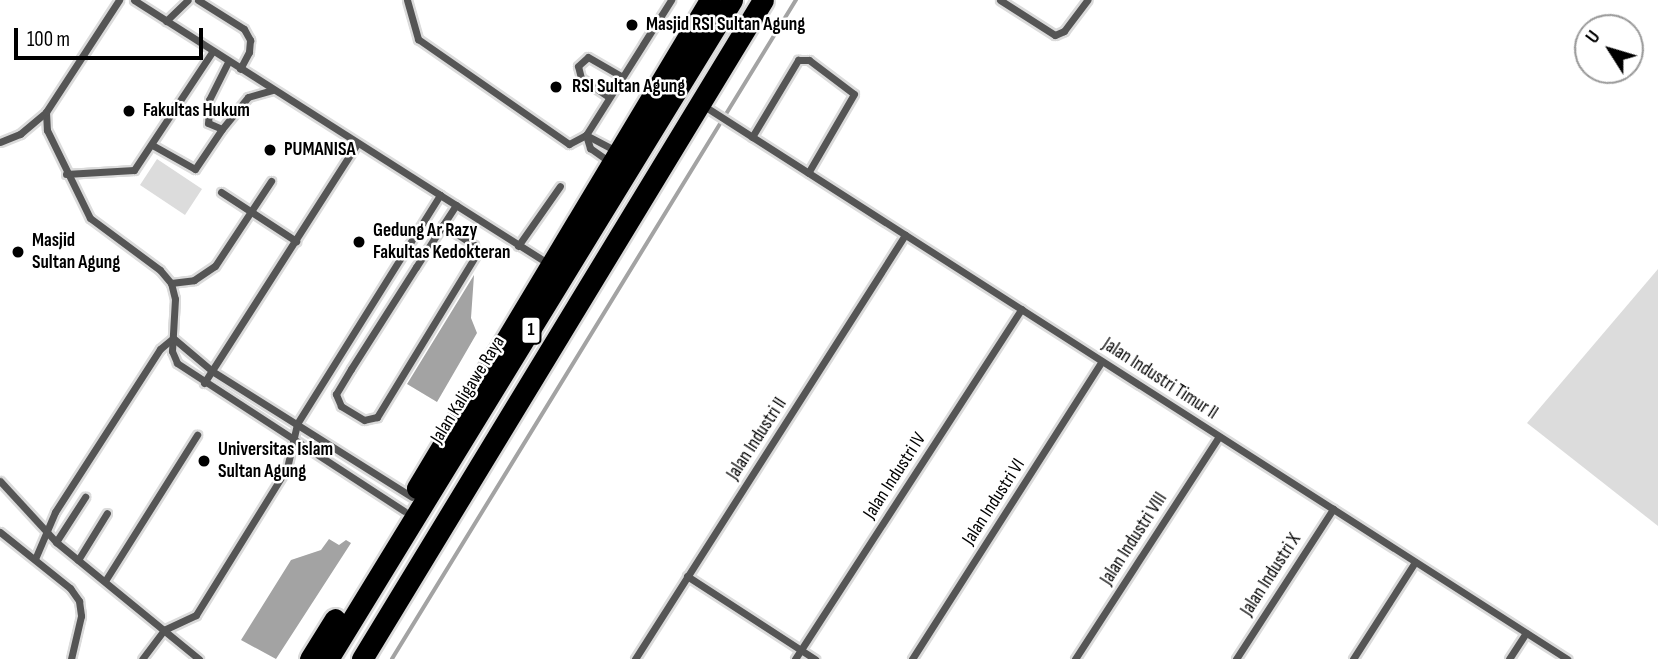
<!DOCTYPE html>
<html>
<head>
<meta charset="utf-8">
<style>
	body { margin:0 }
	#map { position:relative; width:1658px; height:659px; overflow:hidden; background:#fff; font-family:"Sofia Sans Condensed",sans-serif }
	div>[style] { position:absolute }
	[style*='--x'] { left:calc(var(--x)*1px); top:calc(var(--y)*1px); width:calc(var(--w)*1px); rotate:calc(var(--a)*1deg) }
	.green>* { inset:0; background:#dcdcdc }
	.water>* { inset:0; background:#a3a3a3 }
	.stream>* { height:3.5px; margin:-1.75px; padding:0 1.75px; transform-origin:1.75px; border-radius:1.75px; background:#a3a3a3 }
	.roads { filter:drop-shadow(2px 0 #dbdbdb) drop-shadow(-2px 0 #dbdbdb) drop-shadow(0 2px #dbdbdb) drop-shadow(0 -2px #dbdbdb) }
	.lane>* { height:7px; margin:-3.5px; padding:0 3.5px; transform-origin:3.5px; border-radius:3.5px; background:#555 }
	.highway>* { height:21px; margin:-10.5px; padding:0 10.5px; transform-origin:10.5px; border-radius:10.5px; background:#000 }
	.dots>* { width:19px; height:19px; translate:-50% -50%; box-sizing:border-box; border:4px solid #fff; border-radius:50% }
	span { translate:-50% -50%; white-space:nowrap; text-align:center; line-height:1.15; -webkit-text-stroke:5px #fff; paint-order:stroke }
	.shield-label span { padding:2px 5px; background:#fff; border:2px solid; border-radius:5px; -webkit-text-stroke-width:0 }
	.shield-label { font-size:18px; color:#000; font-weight:700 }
	.poi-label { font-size:19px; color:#000; font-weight:700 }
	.left { translate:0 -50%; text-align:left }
	.street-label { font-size:19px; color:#000 }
	.north { position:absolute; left:1574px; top:14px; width:70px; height:70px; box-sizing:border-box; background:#fff; border:2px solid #999; border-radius:50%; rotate:307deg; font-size:19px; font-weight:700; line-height:28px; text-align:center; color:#000 }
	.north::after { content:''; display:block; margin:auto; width:24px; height:32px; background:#000; clip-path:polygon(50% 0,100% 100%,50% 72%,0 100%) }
	.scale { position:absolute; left:14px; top:28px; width:189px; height:32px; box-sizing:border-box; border:4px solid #000; border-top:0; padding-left:9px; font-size:21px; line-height:24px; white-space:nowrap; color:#000; -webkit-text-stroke:5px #fff; paint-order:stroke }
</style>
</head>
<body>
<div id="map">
	<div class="green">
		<div style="clip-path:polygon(157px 159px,202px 189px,185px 215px,140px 185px)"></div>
		<div style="clip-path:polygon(1658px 269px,1658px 526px,1527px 423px)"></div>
	</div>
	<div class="water">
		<div style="clip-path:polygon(474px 275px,471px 318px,477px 333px,437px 402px,407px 384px)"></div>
		<div style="clip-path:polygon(329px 539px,339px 545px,346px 540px,351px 543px,276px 659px,241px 640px,291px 560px,321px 550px)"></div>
	</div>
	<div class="stream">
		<div style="--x:392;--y:659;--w:773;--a:-58.49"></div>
	</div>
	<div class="roads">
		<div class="lane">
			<div style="--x:134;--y:0;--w:363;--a:32.5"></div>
			<div style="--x:440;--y:195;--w:270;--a:122"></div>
			<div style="--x:297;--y:424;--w:45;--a:102.8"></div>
			<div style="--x:287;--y:468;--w:173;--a:121.8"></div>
			<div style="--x:196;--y:615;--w:35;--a:155"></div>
			<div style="--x:164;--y:630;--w:36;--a:127"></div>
			<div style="--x:198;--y:0;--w:54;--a:32.2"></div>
			<div style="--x:244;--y:29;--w:13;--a:61"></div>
			<div style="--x:250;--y:40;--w:12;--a:95"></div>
			<div style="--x:249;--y:52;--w:19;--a:118"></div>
			<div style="--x:407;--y:0;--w:41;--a:74.2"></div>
			<div style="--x:418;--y:39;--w:184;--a:34.8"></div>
			<div style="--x:569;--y:144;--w:19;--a:-28"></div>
			<div style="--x:586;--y:135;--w:160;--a:-57.8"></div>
			<div style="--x:1000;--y:0;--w:65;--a:32.5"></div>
			<div style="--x:1055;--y:35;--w:10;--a:-24"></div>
			<div style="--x:1064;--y:31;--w:39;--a:-53"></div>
			<div style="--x:166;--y:21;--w:30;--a:-44"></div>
			<div style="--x:228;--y:62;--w:42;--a:116.6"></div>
			<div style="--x:209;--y:100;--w:23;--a:92"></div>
			<div style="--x:208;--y:123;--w:15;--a:23"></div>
			<div style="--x:222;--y:129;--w:41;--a:-50.9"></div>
			<div style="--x:248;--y:97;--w:25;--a:-16"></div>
			<div style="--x:609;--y:97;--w:34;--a:-146"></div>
			<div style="--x:581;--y:78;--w:12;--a:-104"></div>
			<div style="--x:578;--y:66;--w:13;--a:-42"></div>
			<div style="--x:588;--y:57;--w:39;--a:30"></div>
			<div style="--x:701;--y:104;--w:1029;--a:32.65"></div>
			<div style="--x:46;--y:112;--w:18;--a:87"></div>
			<div style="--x:47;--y:130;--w:98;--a:64"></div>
			<div style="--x:90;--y:218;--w:87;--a:36.6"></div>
			<div style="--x:160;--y:270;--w:17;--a:50"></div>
			<div style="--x:171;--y:283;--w:16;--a:76"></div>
			<div style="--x:175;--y:299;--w:52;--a:93.3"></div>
			<div style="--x:172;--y:351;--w:13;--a:67"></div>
			<div style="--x:177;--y:363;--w:271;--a:33.1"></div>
			<div style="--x:586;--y:135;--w:14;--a:73"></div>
			<div style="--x:590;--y:148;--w:24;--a:35"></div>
			<div style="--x:586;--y:135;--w:34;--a:28"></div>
			<div style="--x:752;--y:137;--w:90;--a:-59.1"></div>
			<div style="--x:798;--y:60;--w:11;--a:0"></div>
			<div style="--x:809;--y:60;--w:56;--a:37.1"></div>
			<div style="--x:854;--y:94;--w:91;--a:120.2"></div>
			<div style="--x:0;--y:142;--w:22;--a:-22"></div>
			<div style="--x:20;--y:134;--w:34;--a:-40"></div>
			<div style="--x:46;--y:112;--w:134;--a:-56.9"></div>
			<div style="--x:154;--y:146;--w:47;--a:29.3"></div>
			<div style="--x:195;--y:169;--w:48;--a:-56"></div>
			<div style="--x:66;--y:174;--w:68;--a:-3.4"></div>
			<div style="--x:134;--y:170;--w:141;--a:-56.5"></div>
			<div style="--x:221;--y:192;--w:90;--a:33.2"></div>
			<div style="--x:440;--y:195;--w:129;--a:32.3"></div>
			<div style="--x:443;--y:225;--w:37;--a:33"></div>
			<div style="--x:474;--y:245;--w:10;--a:79"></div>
			<div style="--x:476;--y:255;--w:190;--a:121.4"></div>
			<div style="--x:377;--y:417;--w:13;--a:167"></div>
			<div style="--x:364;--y:420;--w:27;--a:-149"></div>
			<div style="--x:341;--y:406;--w:13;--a:-113"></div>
			<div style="--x:336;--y:394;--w:29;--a:-59"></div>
			<div style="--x:351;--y:369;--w:121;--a:-57.5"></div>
			<div style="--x:416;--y:267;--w:50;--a:-57.3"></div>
			<div style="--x:443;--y:225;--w:24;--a:-57"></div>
			<div style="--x:518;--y:246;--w:73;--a:-55"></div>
			<div style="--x:171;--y:283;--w:23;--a:-7"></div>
			<div style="--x:194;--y:280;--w:25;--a:-34"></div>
			<div style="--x:215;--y:266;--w:102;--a:-56.6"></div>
			<div style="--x:173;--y:338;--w:51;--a:40.2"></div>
			<div style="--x:212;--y:371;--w:236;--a:32.2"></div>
			<div style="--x:204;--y:383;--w:284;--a:-57.4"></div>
			<div style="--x:0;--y:481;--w:83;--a:47.4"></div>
			<div style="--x:56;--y:542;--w:185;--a:39.3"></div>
			<div style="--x:0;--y:532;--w:90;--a:38.7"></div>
			<div style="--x:70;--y:588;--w:16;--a:55"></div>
			<div style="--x:79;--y:601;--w:15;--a:82"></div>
			<div style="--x:81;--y:616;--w:44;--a:103.1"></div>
			<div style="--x:56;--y:542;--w:54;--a:-57.2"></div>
			<div style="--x:35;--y:559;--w:51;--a:-66.9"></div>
			<div style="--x:55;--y:512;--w:194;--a:-57.2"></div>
			<div style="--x:160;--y:349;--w:17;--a:-40"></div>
			<div style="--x:78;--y:560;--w:55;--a:-58.3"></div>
			<div style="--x:687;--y:576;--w:153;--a:33"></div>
			<div style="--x:105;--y:581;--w:173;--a:-57.8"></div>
			<div style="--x:635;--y:659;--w:503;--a:-57.51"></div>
			<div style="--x:795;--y:659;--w:417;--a:-57.1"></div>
			<div style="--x:912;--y:659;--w:353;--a:-57.5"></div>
			<div style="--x:1075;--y:659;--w:265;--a:-57.1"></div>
			<div style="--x:1236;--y:659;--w:179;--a:-57.1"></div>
			<div style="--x:1353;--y:659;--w:115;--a:-57.4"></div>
			<div style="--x:1509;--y:659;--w:31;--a:-57"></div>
		</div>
		<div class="highway">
			<div style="--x:417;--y:488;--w:569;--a:-59.02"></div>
			<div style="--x:310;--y:659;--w:47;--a:-58"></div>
			<div style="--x:328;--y:659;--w:773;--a:-58.49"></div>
			<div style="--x:362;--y:659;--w:771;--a:-58.68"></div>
		</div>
	</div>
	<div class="dots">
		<div style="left:632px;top:25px;background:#000"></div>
		<div style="left:556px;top:87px;background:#000"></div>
		<div style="left:129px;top:111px;background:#000"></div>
		<div style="left:270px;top:150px;background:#000"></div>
		<div style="left:359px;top:242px;background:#000"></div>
		<div style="left:18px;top:252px;background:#000"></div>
		<div style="left:204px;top:461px;background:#000"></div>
	</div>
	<div class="shield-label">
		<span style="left:531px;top:330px">1</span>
	</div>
	<div class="poi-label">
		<span class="left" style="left:646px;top:25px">Masjid RSI Sultan Agung</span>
		<span class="left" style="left:572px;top:87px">RSI Sultan Agung</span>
		<span class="left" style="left:143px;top:111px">Fakultas Hukum</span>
		<span class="left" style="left:284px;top:150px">PUMANISA</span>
		<span class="left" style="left:373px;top:242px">Gedung Ar Razy<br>Fakultas Kedokteran</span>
		<span class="left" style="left:32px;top:252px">Masjid<br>Sultan Agung</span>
		<span class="left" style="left:218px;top:461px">Universitas Islam<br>Sultan Agung</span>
	</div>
	<div class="street-label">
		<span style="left:1160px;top:379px;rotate:33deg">Jalan Industri Timur II</span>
		<span style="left:468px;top:390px;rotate:-58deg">Jalan Kaligawe Raya</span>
		<span style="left:757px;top:439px;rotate:-57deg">Jalan Industri II</span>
		<span style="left:895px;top:476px;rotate:-57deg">Jalan Industri IV</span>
		<span style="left:994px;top:502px;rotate:-57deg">Jalan Industri VI</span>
		<span style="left:1134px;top:539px;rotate:-57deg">Jalan Industri VIII</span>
		<span style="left:1271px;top:575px;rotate:-57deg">Jalan Industri X</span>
	</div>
	<div class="north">U</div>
	<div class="scale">100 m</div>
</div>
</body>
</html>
